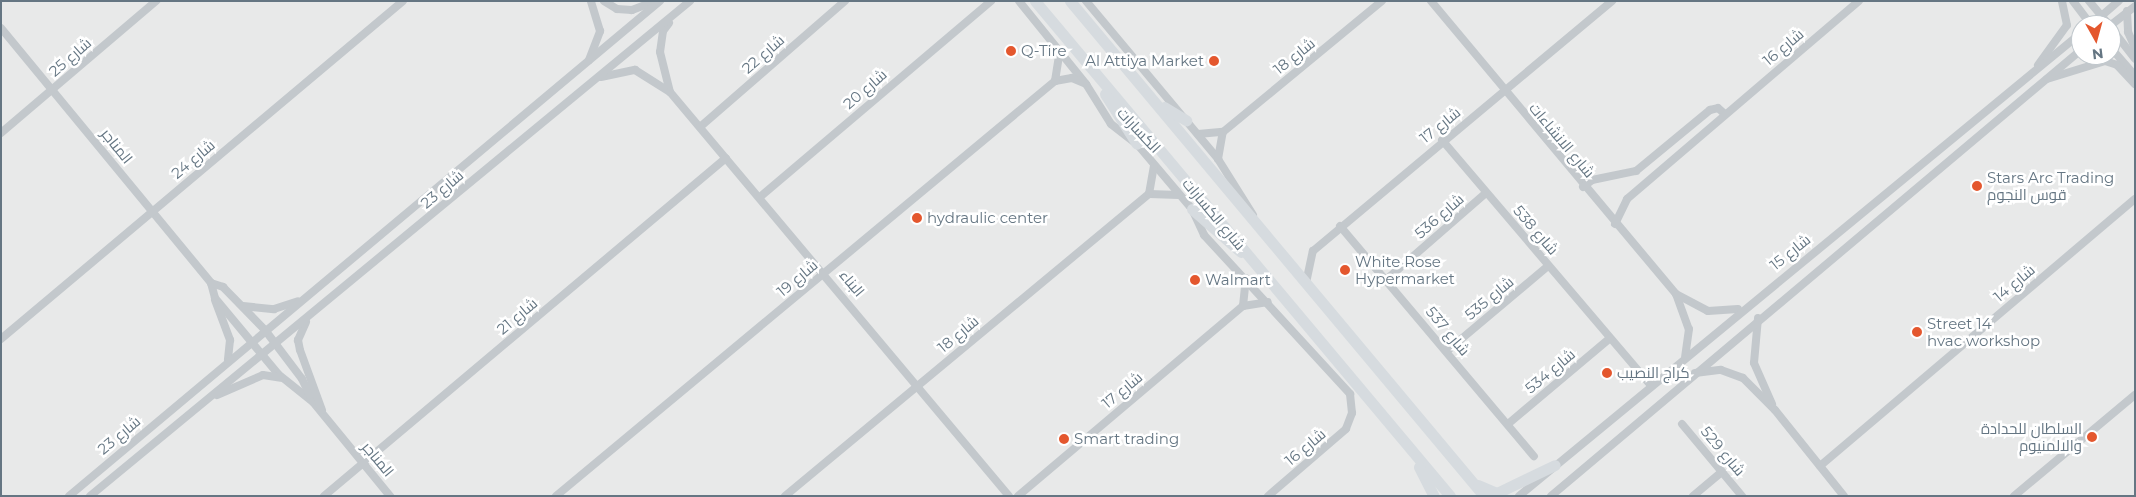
<!DOCTYPE html>
<html>
<head>
<meta charset="utf-8">
<style>
	body { margin:0 }
	#map { position:relative; width:2136px; height:497px; overflow:hidden; background:#fafaf8; font-family:Montserrat,Cairo,sans-serif }
	div>[style] { position:absolute }
	[style*='--x'] { left:calc(var(--x)*1px); top:calc(var(--y)*1px); width:calc(var(--w)*1px); rotate:calc(var(--a)*1deg) }
	.built>* { inset:0; background:#e8e9e9 }
	.street>* { height:8px; margin:-4px; padding:0 4px; transform-origin:4px; border-radius:4px; background:#c3c8cc }
	.secondary>* { height:11px; margin:-5.5px; padding:0 5.5px; transform-origin:5.5px; border-radius:5.5px; background:#d6dbdf }
	.dots>* { width:14px; height:14px; translate:-50% -50%; box-sizing:border-box; border:2px solid #fff; border-radius:50% }
	span { translate:-50% -50%; white-space:nowrap; text-align:center; line-height:1.15; -webkit-text-stroke:5px #fff; paint-order:stroke }
	.street-label { font-size:15px; color:#657683 }
	.poi-label { font-size:15px; color:#657683 }
	.left { translate:0 -50%; text-align:left }
	.right { translate:-100% -50%; text-align:right }
	.frame { position:absolute; inset:0; border:2px solid #657683; pointer-events:none }
	.north { position:absolute; left:2071px; top:15px; width:50px; height:50px; box-sizing:border-box; background:#fff; border:1px solid #c1c8cd; border-radius:50%; rotate:173deg; font-size:14px; font-weight:700; line-height:20px; text-align:center; color:#657683 }
	.north::after { content:''; display:block; margin:auto; width:18px; height:22px; background:#e4572e; clip-path:polygon(50% 0,100% 100%,50% 72%,0 100%) }
</style>
</head>
<body>
<div id="map">
	<div class="built">
		<div style="clip-path:polygon(evenodd,1px 1px,2135px 1px,2135px 496px,1px 496px,1px 1px,2081px 25px,2111px 25px,2111px 55px,2081px 55px,2081px 25px)"></div>
	</div>
	<div class="street">
		<div style="--x:604;--y:1;--w:15;--a:32"></div>
		<div style="--x:617;--y:9;--w:15;--a:4"></div>
		<div style="--x:632;--y:10;--w:26;--a:-21"></div>
		<div style="--x:1019;--y:1;--w:107;--a:51.1"></div>
		<div style="--x:1086;--y:84;--w:47;--a:58"></div>
		<div style="--x:1111;--y:124;--w:33;--a:38"></div>
		<div style="--x:1137;--y:144;--w:85;--a:49.8"></div>
		<div style="--x:1192;--y:209;--w:29;--a:65"></div>
		<div style="--x:1204;--y:235;--w:216;--a:47.4"></div>
		<div style="--x:1350;--y:394;--w:19;--a:84"></div>
		<div style="--x:1352;--y:413;--w:17;--a:111"></div>
		<div style="--x:1346;--y:429;--w:103;--a:139.3"></div>
		<div style="--x:1086;--y:1;--w:206;--a:50.1"></div>
		<div style="--x:1218;--y:159;--w:66;--a:58"></div>
		<div style="--x:1431;--y:1;--w:382;--a:50.1"></div>
		<div style="--x:1676;--y:294;--w:37;--a:70"></div>
		<div style="--x:1689;--y:329;--w:28;--a:98"></div>
		<div style="--x:2073;--y:1;--w:30;--a:53"></div>
		<div style="--x:2089;--y:1;--w:31;--a:50"></div>
		<div style="--x:2127;--y:11;--w:21;--a:87"></div>
		<div style="--x:2128;--y:32;--w:17;--a:66"></div>
		<div style="--x:669;--y:23;--w:10;--a:127"></div>
		<div style="--x:663;--y:31;--w:21;--a:98"></div>
		<div style="--x:660;--y:52;--w:41;--a:76"></div>
		<div style="--x:2091;--y:25;--w:37;--a:-41"></div>
		<div style="--x:2111;--y:25;--w:31;--a:-38"></div>
		<div style="--x:1;--y:28;--w:330;--a:50.5"></div>
		<div style="--x:211;--y:283;--w:16;--a:75"></div>
		<div style="--x:215;--y:298;--w:99;--a:50.3"></div>
		<div style="--x:278;--y:374;--w:45;--a:38.7"></div>
		<div style="--x:2111;--y:28;--w:39;--a:52"></div>
		<div style="--x:2111;--y:48;--w:37;--a:49"></div>
		<div style="--x:589;--y:60;--w:31;--a:-69"></div>
		<div style="--x:600;--y:31;--w:31;--a:-107"></div>
		<div style="--x:2038;--y:65;--w:49;--a:-54.1"></div>
		<div style="--x:2067;--y:25;--w:25;--a:-102"></div>
		<div style="--x:601;--y:77;--w:35;--a:-12"></div>
		<div style="--x:635;--y:70;--w:41;--a:32.2"></div>
		<div style="--x:670;--y:92;--w:527;--a:50"></div>
		<div style="--x:2047;--y:79;--w:61;--a:-17.2"></div>
		<div style="--x:2105;--y:61;--w:13;--a:18"></div>
		<div style="--x:2117;--y:65;--w:26;--a:47"></div>
		<div style="--x:1055;--y:81;--w:17;--a:-10"></div>
		<div style="--x:1072;--y:78;--w:13;--a:23"></div>
		<div style="--x:700;--y:127;--w:192;--a:-41"></div>
		<div style="--x:1;--y:133;--w:204;--a:-40.4"></div>
		<div style="--x:1198;--y:134;--w:25;--a:-5"></div>
		<div style="--x:1223;--y:132;--w:206;--a:-39.5"></div>
		<div style="--x:1442;--y:140;--w:323;--a:49.6"></div>
		<div style="--x:1218;--y:159;--w:27;--a:-80"></div>
		<div style="--x:1583;--y:187;--w:11;--a:-38"></div>
		<div style="--x:1592;--y:180;--w:45;--a:-11.6"></div>
		<div style="--x:1636;--y:171;--w:96;--a:-39.5"></div>
		<div style="--x:1710;--y:110;--w:8;--a:-14"></div>
		<div style="--x:1718;--y:108;--w:9;--a:41"></div>
		<div style="--x:1149;--y:194;--w:30;--a:2"></div>
		<div style="--x:760;--y:197;--w:303;--a:-40.3"></div>
		<div style="--x:1615;--y:224;--w:28;--a:-64"></div>
		<div style="--x:1627;--y:199;--w:305;--a:-40.5"></div>
		<div style="--x:1340;--y:226;--w:301;--a:49.9"></div>
		<div style="--x:1387;--y:279;--w:131;--a:-41"></div>
		<div style="--x:211;--y:283;--w:13;--a:18"></div>
		<div style="--x:223;--y:287;--w:60;--a:45.7"></div>
		<div style="--x:265;--y:330;--w:61;--a:52.9"></div>
		<div style="--x:302;--y:379;--w:25;--a:64"></div>
		<div style="--x:313;--y:402;--w:122;--a:50.7"></div>
		<div style="--x:1306;--y:283;--w:33;--a:-78"></div>
		<div style="--x:1313;--y:251;--w:390;--a:-39.9"></div>
		<div style="--x:1676;--y:294;--w:36;--a:28"></div>
		<div style="--x:1708;--y:311;--w:30;--a:-4"></div>
		<div style="--x:215;--y:300;--w:43;--a:69.4"></div>
		<div style="--x:230;--y:340;--w:20;--a:96"></div>
		<div style="--x:243;--y:306;--w:31;--a:6"></div>
		<div style="--x:274;--y:309;--w:25;--a:-18"></div>
		<div style="--x:1243;--y:306;--w:28;--a:-84"></div>
		<div style="--x:1758;--y:318;--w:45;--a:95.1"></div>
		<div style="--x:1754;--y:363;--w:45;--a:66.3"></div>
		<div style="--x:306;--y:322;--w:20;--a:114"></div>
		<div style="--x:298;--y:340;--w:10;--a:79"></div>
		<div style="--x:300;--y:350;--w:64;--a:69.9"></div>
		<div style="--x:1;--y:339;--w:525;--a:-40.06"></div>
		<div style="--x:1447;--y:351;--w:132;--a:-40.1"></div>
		<div style="--x:1695;--y:373;--w:26;--a:-7"></div>
		<div style="--x:1721;--y:370;--w:23;--a:20"></div>
		<div style="--x:1743;--y:378;--w:45;--a:45"></div>
		<div style="--x:1775;--y:410;--w:110;--a:51.3"></div>
		<div style="--x:217;--y:395;--w:50;--a:-23.5"></div>
		<div style="--x:263;--y:375;--w:18;--a:9"></div>
		<div style="--x:1508;--y:424;--w:133;--a:-40.1"></div>
		<div style="--x:1682;--y:424;--w:94;--a:50.2"></div>
		<div style="--x:1820;--y:466;--w:413;--a:-40.3"></div>
		<div style="--x:69;--y:496;--w:771;--a:-39.95"></div>
		<div style="--x:90;--y:496;--w:778;--a:-39.52"></div>
		<div style="--x:324;--y:496;--w:525;--a:-40.06"></div>
		<div style="--x:556;--y:496;--w:649;--a:-39.75"></div>
		<div style="--x:1055;--y:81;--w:31;--a:-81"></div>
		<div style="--x:785;--y:496;--w:473;--a:-39.7"></div>
		<div style="--x:1149;--y:194;--w:28;--a:-80"></div>
		<div style="--x:1018;--y:496;--w:294;--a:-40.2"></div>
		<div style="--x:1243;--y:306;--w:25;--a:-9"></div>
		<div style="--x:1519;--y:496;--w:728;--a:-39.48"></div>
		<div style="--x:1551;--y:496;--w:693;--a:-40.08"></div>
		<div style="--x:1693;--y:496;--w:38;--a:-40"></div>
		<div style="--x:2014;--y:496;--w:158;--a:-39.9"></div>
	</div>
	<div class="secondary">
		<div style="--x:1035;--y:1;--w:646;--a:50.02"></div>
		<div style="--x:1070;--y:1;--w:645;--a:50.09"></div>
		<div style="--x:1105;--y:94;--w:59;--a:57.4"></div>
		<div style="--x:1164;--y:107;--w:26;--a:31"></div>
		<div style="--x:1192;--y:209;--w:65;--a:41.3"></div>
		<div style="--x:1419;--y:467;--w:33;--a:63"></div>
		<div style="--x:1478;--y:485;--w:21;--a:23"></div>
		<div style="--x:1497;--y:493;--w:64;--a:-25.8"></div>
	</div>
	<div class="dots">
		<div style="left:1011px;top:51px;background:#e4572e"></div>
		<div style="left:1214px;top:61px;background:#e4572e"></div>
		<div style="left:1977px;top:186px;background:#e4572e"></div>
		<div style="left:917px;top:218px;background:#e4572e"></div>
		<div style="left:1345px;top:270px;background:#e4572e"></div>
		<div style="left:1195px;top:280px;background:#e4572e"></div>
		<div style="left:1917px;top:332px;background:#e4572e"></div>
		<div style="left:1607px;top:373px;background:#e4572e"></div>
		<div style="left:2092px;top:437px;background:#e4572e"></div>
		<div style="left:1064px;top:439px;background:#e4572e"></div>
	</div>
	<div class="street-label">
		<span style="left:1783px;top:47px;rotate:-40deg">شارع 16</span>
		<span style="left:763px;top:54px;rotate:-41deg">شارع 22</span>
		<span style="left:1294px;top:56px;rotate:-39deg">شارع 18</span>
		<span style="left:70px;top:57px;rotate:-41deg">شارع 25</span>
		<span style="left:865px;top:89px;rotate:-41deg">شارع 20</span>
		<span style="left:1440px;top:125px;rotate:-39deg">شارع 17</span>
		<span style="left:1139px;top:130px;rotate:47deg">الكسارات</span>
		<span style="left:1562px;top:140px;rotate:50deg">شارع الانشاءات</span>
		<span style="left:117px;top:146px;rotate:51deg">المناجر</span>
		<span style="left:193px;top:159px;rotate:-40deg">شارع 24</span>
		<span style="left:442px;top:189px;rotate:-40deg">شارع 23</span>
		<span style="left:1214px;top:214px;rotate:50deg">شارع الكسارات</span>
		<span style="left:1439px;top:216px;rotate:-41deg">شارع 536</span>
		<span style="left:1536px;top:230px;rotate:49deg">شارع 538</span>
		<span style="left:1790px;top:252px;rotate:-39deg">شارع 15</span>
		<span style="left:797px;top:278px;rotate:-40deg">شارع 19</span>
		<span style="left:852px;top:283px;rotate:50deg">البناء</span>
		<span style="left:2014px;top:283px;rotate:-40deg">شارع 14</span>
		<span style="left:1489px;top:298px;rotate:-40deg">شارع 535</span>
		<span style="left:517px;top:316px;rotate:-40deg">شارع 21</span>
		<span style="left:1448px;top:331px;rotate:50deg">شارع 537</span>
		<span style="left:958px;top:334px;rotate:-40deg">شارع 18</span>
		<span style="left:1550px;top:371px;rotate:-40deg">شارع 534</span>
		<span style="left:1122px;top:390px;rotate:-40deg">شارع 17</span>
		<span style="left:119px;top:435px;rotate:-40deg">شارع 23</span>
		<span style="left:1305px;top:447px;rotate:-40deg">شارع 16</span>
		<span style="left:1723px;top:451px;rotate:50deg">شارع 529</span>
		<span style="left:378px;top:459px;rotate:50deg">المناجر</span>
	</div>
	<div class="poi-label">
		<span class="left" style="left:1021px;top:51px">Q-Tire</span>
		<span class="right" style="left:1204px;top:61px">Al Attiya Market</span>
		<span class="left" style="left:1987px;top:186px">Stars Arc Trading<br>قوس النجوم</span>
		<span class="left" style="left:927px;top:218px">hydraulic center</span>
		<span class="left" style="left:1355px;top:270px">White Rose<br>Hypermarket</span>
		<span class="left" style="left:1205px;top:280px">Walmart</span>
		<span class="left" style="left:1927px;top:332px">Street 14<br>hvac workshop</span>
		<span class="left" style="left:1617px;top:373px">كراج النصيب</span>
		<span class="right" style="left:2082px;top:437px">السلطان للحدادة<br>والالمنيوم</span>
		<span class="left" style="left:1074px;top:439px">Smart trading</span>
	</div>
	<div class="frame"></div>
	<div class="north">N</div>
</div>
</body>
</html>
